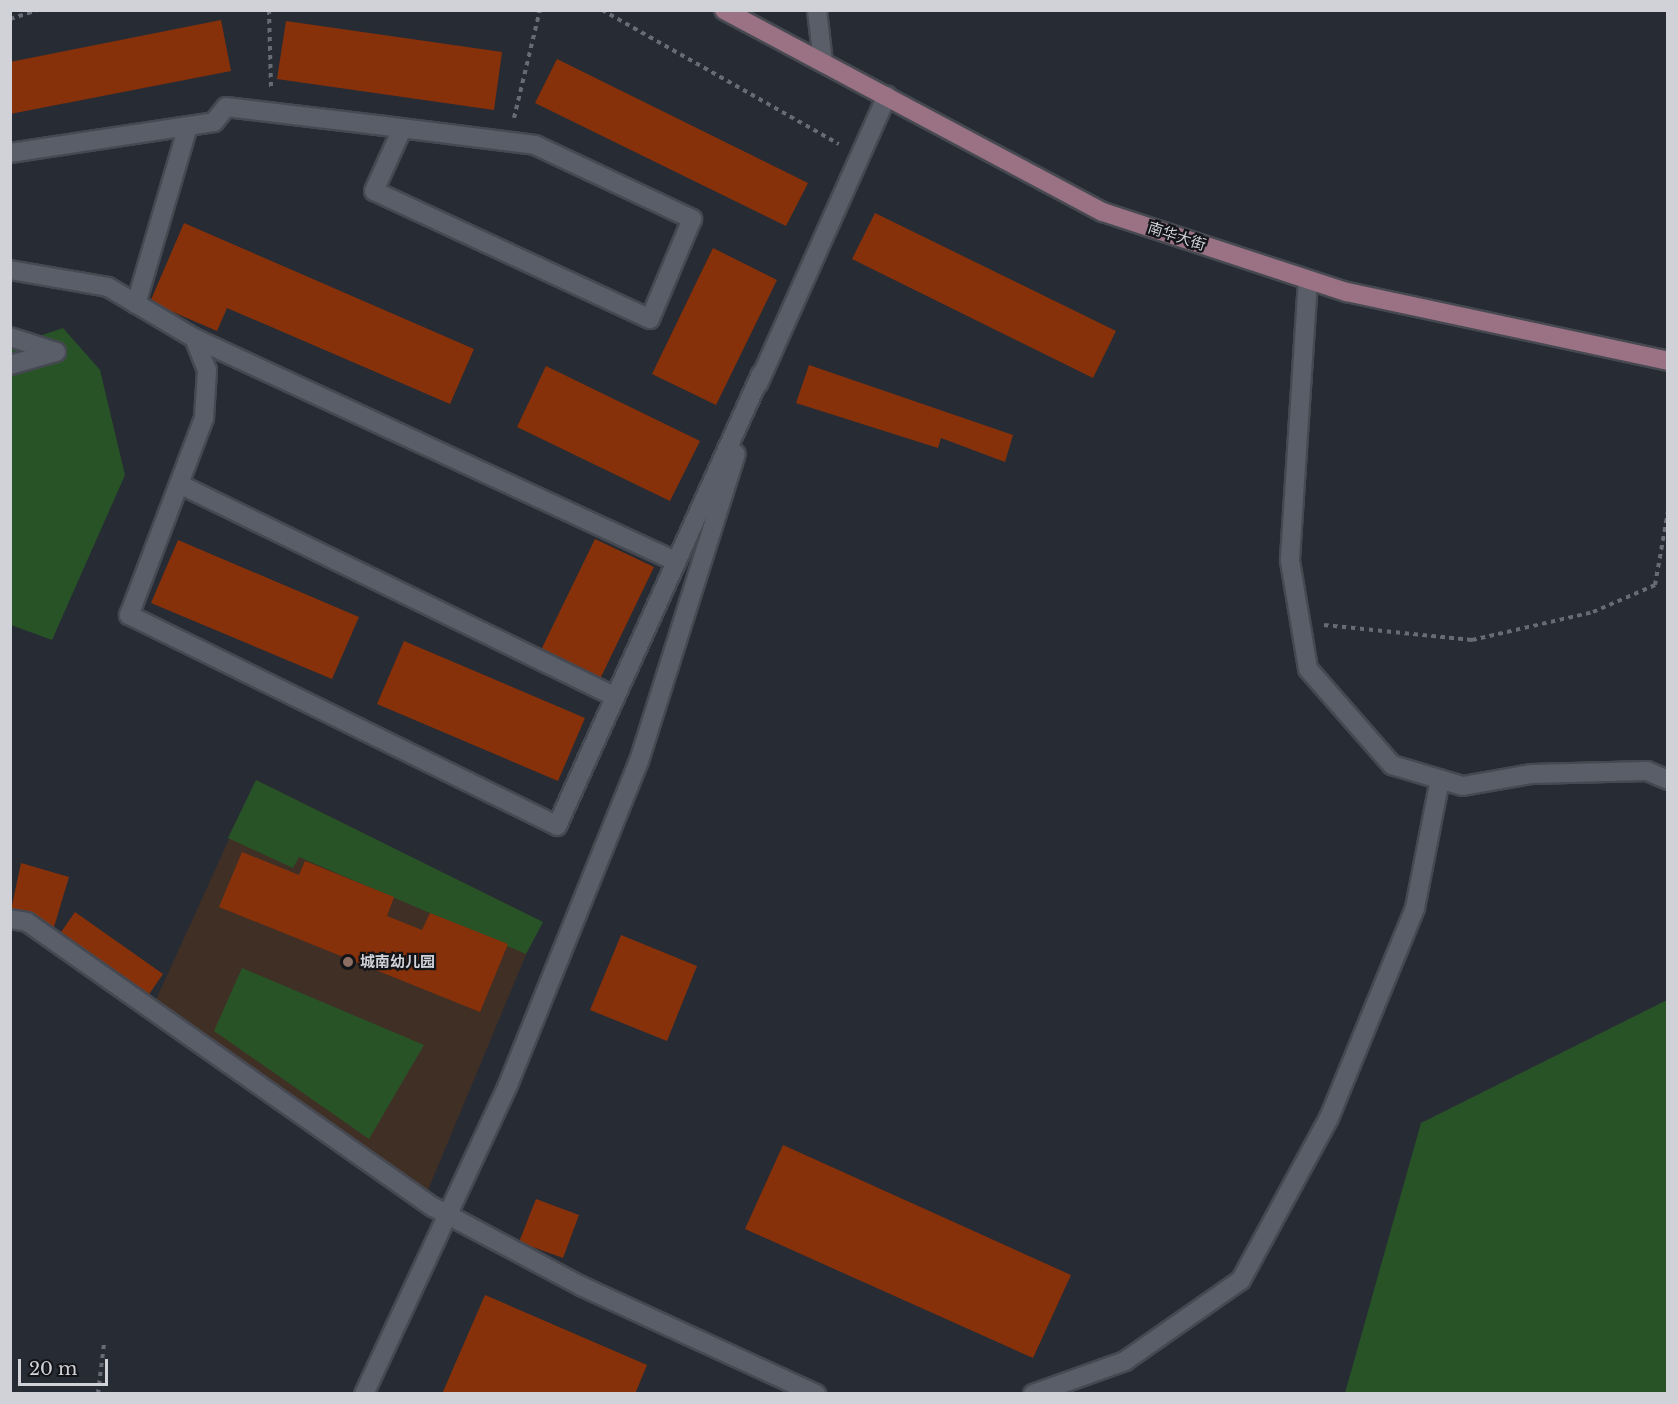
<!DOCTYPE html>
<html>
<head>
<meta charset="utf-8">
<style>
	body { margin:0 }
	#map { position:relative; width:1678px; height:1404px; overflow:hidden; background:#272b34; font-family:"Libre Baskerville","Noto Sans SC",serif }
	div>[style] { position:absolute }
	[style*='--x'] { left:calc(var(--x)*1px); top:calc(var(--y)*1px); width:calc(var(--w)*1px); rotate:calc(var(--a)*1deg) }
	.education>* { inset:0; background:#402f25 }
	.green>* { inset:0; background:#285327 }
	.building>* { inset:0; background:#87310a }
	.path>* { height:4px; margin-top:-2px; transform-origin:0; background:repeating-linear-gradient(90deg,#686b73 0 4.5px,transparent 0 9px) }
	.roads { filter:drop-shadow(2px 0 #464951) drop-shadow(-2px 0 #464951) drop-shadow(0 2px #464951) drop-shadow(0 -2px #464951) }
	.minor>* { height:18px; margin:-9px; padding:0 9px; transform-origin:9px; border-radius:9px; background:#595e68 }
	.major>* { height:18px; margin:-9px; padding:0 9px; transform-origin:9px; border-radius:9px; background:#9a7283 }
	.dots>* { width:16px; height:16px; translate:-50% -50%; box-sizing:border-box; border:3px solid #121418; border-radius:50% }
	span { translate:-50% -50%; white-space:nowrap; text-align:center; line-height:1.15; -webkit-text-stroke:4.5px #121418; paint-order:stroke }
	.street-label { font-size:15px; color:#d0d2d8 }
	.poi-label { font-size:15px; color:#d0d2d8; font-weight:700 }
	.left { translate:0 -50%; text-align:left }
	.frame { position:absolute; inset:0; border:12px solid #d0d2d8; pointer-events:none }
	.scale { position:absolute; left:18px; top:1359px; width:90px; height:27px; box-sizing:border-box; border:3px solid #d0d2d8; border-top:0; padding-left:8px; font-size:18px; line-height:21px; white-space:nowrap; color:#d0d2d8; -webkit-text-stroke:4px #121418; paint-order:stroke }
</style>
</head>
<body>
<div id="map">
	<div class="education">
		<div style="clip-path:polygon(256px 780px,540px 921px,428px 1190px,155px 1002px)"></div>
	</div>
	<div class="green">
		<div style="clip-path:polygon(63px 328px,100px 370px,125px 475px,52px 640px,11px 625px,10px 346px)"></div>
		<div style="clip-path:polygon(256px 780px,543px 922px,526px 954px,299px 857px,293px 868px,228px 838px)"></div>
		<div style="clip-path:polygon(242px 968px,424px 1045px,369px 1139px,214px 1031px)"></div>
		<div style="clip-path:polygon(1667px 1000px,1667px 1393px,1345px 1393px,1421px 1123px)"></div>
	</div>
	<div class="building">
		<div style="clip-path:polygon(221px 20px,231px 71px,10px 114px,10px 62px)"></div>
		<div style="clip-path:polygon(286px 21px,502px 52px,494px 110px,277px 79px)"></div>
		<div style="clip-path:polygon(557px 59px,808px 183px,786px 226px,535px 103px)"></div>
		<div style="clip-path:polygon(875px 213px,1116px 331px,1093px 378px,852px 259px)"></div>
		<div style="clip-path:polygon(184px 223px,474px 349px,450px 404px,227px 308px,217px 331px,150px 302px)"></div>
		<div style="clip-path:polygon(713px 248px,777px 280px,716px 405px,652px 374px)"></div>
		<div style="clip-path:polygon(809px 365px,1013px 435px,1005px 462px,941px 438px,938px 448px,796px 403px)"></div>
		<div style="clip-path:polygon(546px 366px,700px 441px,670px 501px,517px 427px)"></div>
		<div style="clip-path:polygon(595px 539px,654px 567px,600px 679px,541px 650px)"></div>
		<div style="clip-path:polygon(178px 540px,359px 617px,332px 679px,151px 603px)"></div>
		<div style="clip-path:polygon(404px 641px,585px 718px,558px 781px,377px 704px)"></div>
		<div style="clip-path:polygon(242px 852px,299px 875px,305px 861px,394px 897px,387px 916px,422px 930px,430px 913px,508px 944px,480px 1012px,219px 907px)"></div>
		<div style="clip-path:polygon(21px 863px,69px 877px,54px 927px,10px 915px)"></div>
		<div style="clip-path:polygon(75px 912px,163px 974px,145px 1000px,57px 938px)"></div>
		<div style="clip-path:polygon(621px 935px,697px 966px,667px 1041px,590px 1010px)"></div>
		<div style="clip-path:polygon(783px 1145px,1071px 1275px,1033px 1358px,745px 1229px)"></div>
		<div style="clip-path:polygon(536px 1199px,579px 1215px,563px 1258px,519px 1242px)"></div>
		<div style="clip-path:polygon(485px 1295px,647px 1365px,635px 1394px,442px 1394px)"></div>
	</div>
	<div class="path">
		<div style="--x:269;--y:10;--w:78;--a:88.5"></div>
		<div style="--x:602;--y:10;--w:272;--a:29.5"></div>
		<div style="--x:10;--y:19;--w:28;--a:-18"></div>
		<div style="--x:514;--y:118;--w:111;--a:-76.5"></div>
		<div style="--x:1324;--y:625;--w:149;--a:5.8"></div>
		<div style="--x:1472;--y:640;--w:124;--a:-13"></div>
		<div style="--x:1593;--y:612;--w:68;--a:-23.5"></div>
		<div style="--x:1655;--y:585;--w:75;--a:-80"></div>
		<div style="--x:98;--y:1394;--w:50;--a:-83.2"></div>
	</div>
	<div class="roads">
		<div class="minor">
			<div style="--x:817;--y:10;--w:53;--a:83.5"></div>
			<div style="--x:10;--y:153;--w:206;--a:-8.6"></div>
			<div style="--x:214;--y:122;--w:19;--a:-51"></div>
			<div style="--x:226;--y:107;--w:152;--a:6.8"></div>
			<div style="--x:377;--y:125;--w:159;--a:7.2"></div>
			<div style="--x:535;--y:145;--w:174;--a:25.2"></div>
			<div style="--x:692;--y:219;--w:108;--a:112.8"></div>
			<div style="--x:650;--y:319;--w:304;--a:-155.1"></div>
			<div style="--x:374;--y:191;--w:68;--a:-65.7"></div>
			<div style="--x:10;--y:270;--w:99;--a:9.8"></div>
			<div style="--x:108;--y:287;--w:100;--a:30.7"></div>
			<div style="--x:194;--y:338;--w:35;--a:68"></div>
			<div style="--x:207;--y:370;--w:48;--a:93.6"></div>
			<div style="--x:204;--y:418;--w:211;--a:110.8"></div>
			<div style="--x:129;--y:615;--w:477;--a:26.2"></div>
			<div style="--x:557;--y:826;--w:496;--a:-65.7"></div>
			<div style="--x:1308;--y:280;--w:282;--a:93.7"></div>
			<div style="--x:1290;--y:561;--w:109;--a:80.5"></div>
			<div style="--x:1308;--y:669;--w:128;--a:48.8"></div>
			<div style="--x:1392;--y:765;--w:74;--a:16.5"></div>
			<div style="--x:1463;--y:786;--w:70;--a:-9.9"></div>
			<div style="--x:1532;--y:774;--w:115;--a:-1.5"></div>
			<div style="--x:1647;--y:771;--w:23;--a:23"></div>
			<div style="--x:136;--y:304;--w:185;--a:-73.7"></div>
			<div style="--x:10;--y:337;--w:48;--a:18.1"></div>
			<div style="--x:194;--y:338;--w:532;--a:24.88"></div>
			<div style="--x:10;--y:365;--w:48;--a:-15.8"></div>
			<div style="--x:758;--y:384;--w:316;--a:-65.9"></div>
			<div style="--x:179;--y:484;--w:485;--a:26"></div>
			<div style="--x:10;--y:919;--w:17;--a:10"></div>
			<div style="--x:27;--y:922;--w:496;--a:35.1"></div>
			<div style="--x:433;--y:1207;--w:168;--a:28.1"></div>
			<div style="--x:581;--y:1286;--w:259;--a:24.7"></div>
			<div style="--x:364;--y:1394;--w:341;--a:-65"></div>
			<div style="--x:508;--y:1085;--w:349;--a:-68"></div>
			<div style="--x:639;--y:761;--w:322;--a:-72.5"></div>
			<div style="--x:1033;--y:1394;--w:98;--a:-19.7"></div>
			<div style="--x:1125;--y:1361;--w:141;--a:-34.9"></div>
			<div style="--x:1241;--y:1280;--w:184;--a:-61.5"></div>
			<div style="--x:1329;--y:1118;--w:227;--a:-67.7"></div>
			<div style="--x:1415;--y:908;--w:131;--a:-79"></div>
		</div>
		<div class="major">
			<div style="--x:724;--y:10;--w:429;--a:28.1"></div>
			<div style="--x:1103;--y:212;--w:257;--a:18.2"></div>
			<div style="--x:1347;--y:292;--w:328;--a:12.1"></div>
		</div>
	</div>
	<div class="dots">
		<div style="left:348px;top:962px;background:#8d6e63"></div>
	</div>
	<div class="street-label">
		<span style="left:1177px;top:236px;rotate:18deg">南华大街</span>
	</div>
	<div class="poi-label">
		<span class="left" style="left:360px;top:962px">城南幼儿园</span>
	</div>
	<div class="frame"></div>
	<div class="scale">20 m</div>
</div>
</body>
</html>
